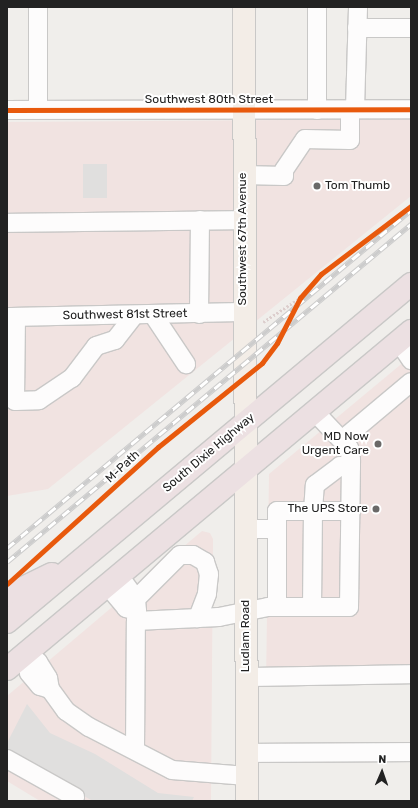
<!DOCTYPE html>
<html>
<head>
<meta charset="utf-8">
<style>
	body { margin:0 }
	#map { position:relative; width:418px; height:808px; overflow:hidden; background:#f0eeeb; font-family:Rubik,sans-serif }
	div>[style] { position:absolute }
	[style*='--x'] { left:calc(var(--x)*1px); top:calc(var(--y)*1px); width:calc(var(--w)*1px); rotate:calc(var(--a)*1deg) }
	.commercial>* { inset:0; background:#f1e3e1 }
	.parking>* { inset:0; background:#e0dfde }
	.path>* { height:2.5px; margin-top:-1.25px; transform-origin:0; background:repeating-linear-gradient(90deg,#dccecd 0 2px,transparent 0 4px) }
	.roads { filter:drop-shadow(1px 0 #c9c8c7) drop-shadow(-1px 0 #c9c8c7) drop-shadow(0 1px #c9c8c7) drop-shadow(0 -1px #c9c8c7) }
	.minor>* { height:18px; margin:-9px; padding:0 9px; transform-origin:9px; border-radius:9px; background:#fdfcfc }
	.major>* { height:22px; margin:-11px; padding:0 11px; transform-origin:11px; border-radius:11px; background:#f3ede7 }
	.highway>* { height:22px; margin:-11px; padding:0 11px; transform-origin:11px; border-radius:11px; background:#ece0e2 }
	.rail>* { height:4.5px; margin-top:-2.25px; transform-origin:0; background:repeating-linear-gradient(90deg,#fff 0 9px,#ccc 0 18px); box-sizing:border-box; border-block:1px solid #ccc }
	.cycleway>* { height:5px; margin:-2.5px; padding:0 2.5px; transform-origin:2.5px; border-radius:2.5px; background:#e8590c }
	.dots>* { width:11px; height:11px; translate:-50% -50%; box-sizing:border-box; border:2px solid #fff; border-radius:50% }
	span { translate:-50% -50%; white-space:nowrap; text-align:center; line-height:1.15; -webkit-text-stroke:4px #fff; paint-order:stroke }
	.street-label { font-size:12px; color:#222 }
	.poi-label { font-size:12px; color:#222 }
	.left { translate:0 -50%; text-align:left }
	.right { translate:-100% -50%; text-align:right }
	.frame { position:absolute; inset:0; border:8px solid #222; pointer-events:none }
	.north { position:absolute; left:362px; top:752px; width:40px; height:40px; -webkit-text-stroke:3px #fff; paint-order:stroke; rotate:2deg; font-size:11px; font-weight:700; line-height:16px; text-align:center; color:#222 }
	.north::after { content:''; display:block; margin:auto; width:14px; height:18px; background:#222; clip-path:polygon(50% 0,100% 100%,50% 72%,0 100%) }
</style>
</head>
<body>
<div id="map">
	<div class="commercial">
		<div style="clip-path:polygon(411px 119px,411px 196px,48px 489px,7px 496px,7px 122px)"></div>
		<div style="clip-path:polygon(411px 356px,411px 682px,266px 684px,269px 474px)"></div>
		<div style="clip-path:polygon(202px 531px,210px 533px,213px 539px,211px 801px,40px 801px,7px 781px,7px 696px)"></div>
	</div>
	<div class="parking">
		<div style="clip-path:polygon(83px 164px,107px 164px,107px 198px,83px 198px)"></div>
		<div style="clip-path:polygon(27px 704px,50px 733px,95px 754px,158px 793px,194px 797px,192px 801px,93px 801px,7px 754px,7px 743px)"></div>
	</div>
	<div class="path">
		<div style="--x:263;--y:322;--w:44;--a:-33"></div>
	</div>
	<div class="roads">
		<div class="minor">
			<div style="--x:38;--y:7;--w:102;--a:90"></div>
			<div style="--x:317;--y:7;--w:103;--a:90"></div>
			<div style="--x:357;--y:28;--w:54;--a:0"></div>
			<div style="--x:355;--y:109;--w:102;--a:-88.3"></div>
			<div style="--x:7;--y:110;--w:404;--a:-0.1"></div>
			<div style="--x:244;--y:175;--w:40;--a:1.4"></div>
			<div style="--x:284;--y:176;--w:6;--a:-90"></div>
			<div style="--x:284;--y:170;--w:37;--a:-56"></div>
			<div style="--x:305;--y:139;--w:45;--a:1.3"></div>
			<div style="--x:350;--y:140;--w:31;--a:-90"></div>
			<div style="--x:7;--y:223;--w:237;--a:-0.7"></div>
			<div style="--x:199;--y:314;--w:94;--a:-89.4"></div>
			<div style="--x:154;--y:316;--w:58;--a:56.3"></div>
			<div style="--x:7;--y:317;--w:236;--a:-1.2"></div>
			<div style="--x:16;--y:317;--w:84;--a:90.7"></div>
			<div style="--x:15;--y:401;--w:24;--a:-2"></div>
			<div style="--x:39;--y:400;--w:40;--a:-34"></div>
			<div style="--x:72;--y:378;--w:40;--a:-53"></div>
			<div style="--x:96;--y:346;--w:20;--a:-18"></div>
			<div style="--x:115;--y:340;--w:31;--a:-52"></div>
			<div style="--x:399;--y:342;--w:22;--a:56"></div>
			<div style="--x:342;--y:440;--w:90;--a:-40"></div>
			<div style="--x:245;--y:529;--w:32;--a:0"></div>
			<div style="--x:277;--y:529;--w:18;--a:-90"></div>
			<div style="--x:277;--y:511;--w:36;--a:0"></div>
			<div style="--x:313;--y:511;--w:26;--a:-86"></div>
			<div style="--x:315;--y:485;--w:31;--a:-37"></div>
			<div style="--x:340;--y:466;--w:11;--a:5"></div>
			<div style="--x:277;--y:529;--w:78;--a:90"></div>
			<div style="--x:107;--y:585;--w:30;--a:50"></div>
			<div style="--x:126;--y:608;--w:11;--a:15"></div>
			<div style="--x:137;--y:611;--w:12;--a:-95"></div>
			<div style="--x:136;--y:599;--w:29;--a:-126"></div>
			<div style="--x:136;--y:599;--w:62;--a:-45"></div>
			<div style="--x:180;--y:555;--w:13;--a:0"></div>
			<div style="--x:193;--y:555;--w:14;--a:30"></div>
			<div style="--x:205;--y:562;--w:13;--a:72"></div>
			<div style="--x:209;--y:574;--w:20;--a:96"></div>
			<div style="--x:207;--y:594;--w:26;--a:111"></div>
			<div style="--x:312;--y:607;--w:96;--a:-89.4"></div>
			<div style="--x:313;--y:511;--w:38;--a:0"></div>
			<div style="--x:137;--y:611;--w:10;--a:96"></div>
			<div style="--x:136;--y:621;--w:83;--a:-2.8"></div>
			<div style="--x:219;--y:617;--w:50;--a:-11.5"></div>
			<div style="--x:268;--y:607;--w:81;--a:0"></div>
			<div style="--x:349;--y:607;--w:147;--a:-89.2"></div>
			<div style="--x:351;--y:460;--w:12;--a:-99"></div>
			<div style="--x:349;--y:448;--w:51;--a:-133.4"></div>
			<div style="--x:25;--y:655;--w:15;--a:28"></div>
			<div style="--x:38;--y:662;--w:19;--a:58"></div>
			<div style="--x:48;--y:678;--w:11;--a:80"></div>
			<div style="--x:50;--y:689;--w:27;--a:54"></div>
			<div style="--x:66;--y:711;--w:28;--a:35"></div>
			<div style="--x:89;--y:727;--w:93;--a:27.4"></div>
			<div style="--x:172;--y:770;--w:75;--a:4.6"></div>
			<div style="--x:25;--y:655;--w:18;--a:77"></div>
			<div style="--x:29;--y:673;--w:17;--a:50"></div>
			<div style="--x:40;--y:686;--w:10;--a:17"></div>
			<div style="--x:246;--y:677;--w:165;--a:-1"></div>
			<div style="--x:135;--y:750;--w:129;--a:-89.6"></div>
			<div style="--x:247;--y:753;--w:164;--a:-0.3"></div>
			<div style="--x:7;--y:759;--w:78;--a:29.2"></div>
		</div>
		<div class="major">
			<div style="--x:244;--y:7;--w:794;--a:89.78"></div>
		</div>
		<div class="highway">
			<div style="--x:7;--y:596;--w:50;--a:-26.1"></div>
			<div style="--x:7;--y:622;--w:527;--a:-39.92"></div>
			<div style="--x:7;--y:669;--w:527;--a:-39.92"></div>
		</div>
	</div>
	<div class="rail">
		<div style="--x:7;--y:548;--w:527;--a:-39.92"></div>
		<div style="--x:7;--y:562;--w:527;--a:-39.92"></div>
	</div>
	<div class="cycleway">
		<div style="--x:7;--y:110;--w:404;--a:-0.1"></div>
		<div style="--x:7;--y:584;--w:204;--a:-42.2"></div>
		<div style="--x:158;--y:447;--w:134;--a:-38.9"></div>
		<div style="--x:262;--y:363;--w:25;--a:-53"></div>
		<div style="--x:277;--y:343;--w:51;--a:-62.9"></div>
		<div style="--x:300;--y:298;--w:32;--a:-49"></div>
		<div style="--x:321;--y:274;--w:113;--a:-37.1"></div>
	</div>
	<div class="dots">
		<div style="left:317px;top:186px;background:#6a6968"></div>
		<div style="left:378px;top:444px;background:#6a6968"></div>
		<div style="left:376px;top:509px;background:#6a6968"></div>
	</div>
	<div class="street-label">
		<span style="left:209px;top:100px">Southwest 80th Street</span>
		<span style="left:243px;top:239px;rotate:-90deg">Southwest 67th Avenue</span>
		<span style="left:125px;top:315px;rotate:-1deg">Southwest 81st Street</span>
		<span style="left:209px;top:453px;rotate:-40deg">South Dixie Highway</span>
		<span style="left:123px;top:467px;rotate:-43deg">M-Path</span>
		<span style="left:246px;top:636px;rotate:-90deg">Ludlam Road</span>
	</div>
	<div class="poi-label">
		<span class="left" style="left:325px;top:186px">Tom Thumb</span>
		<span class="right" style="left:369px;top:444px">MD Now<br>Urgent Care</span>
		<span class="right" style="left:368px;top:509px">The UPS Store</span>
	</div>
	<div class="frame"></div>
	<div class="north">N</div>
</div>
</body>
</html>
